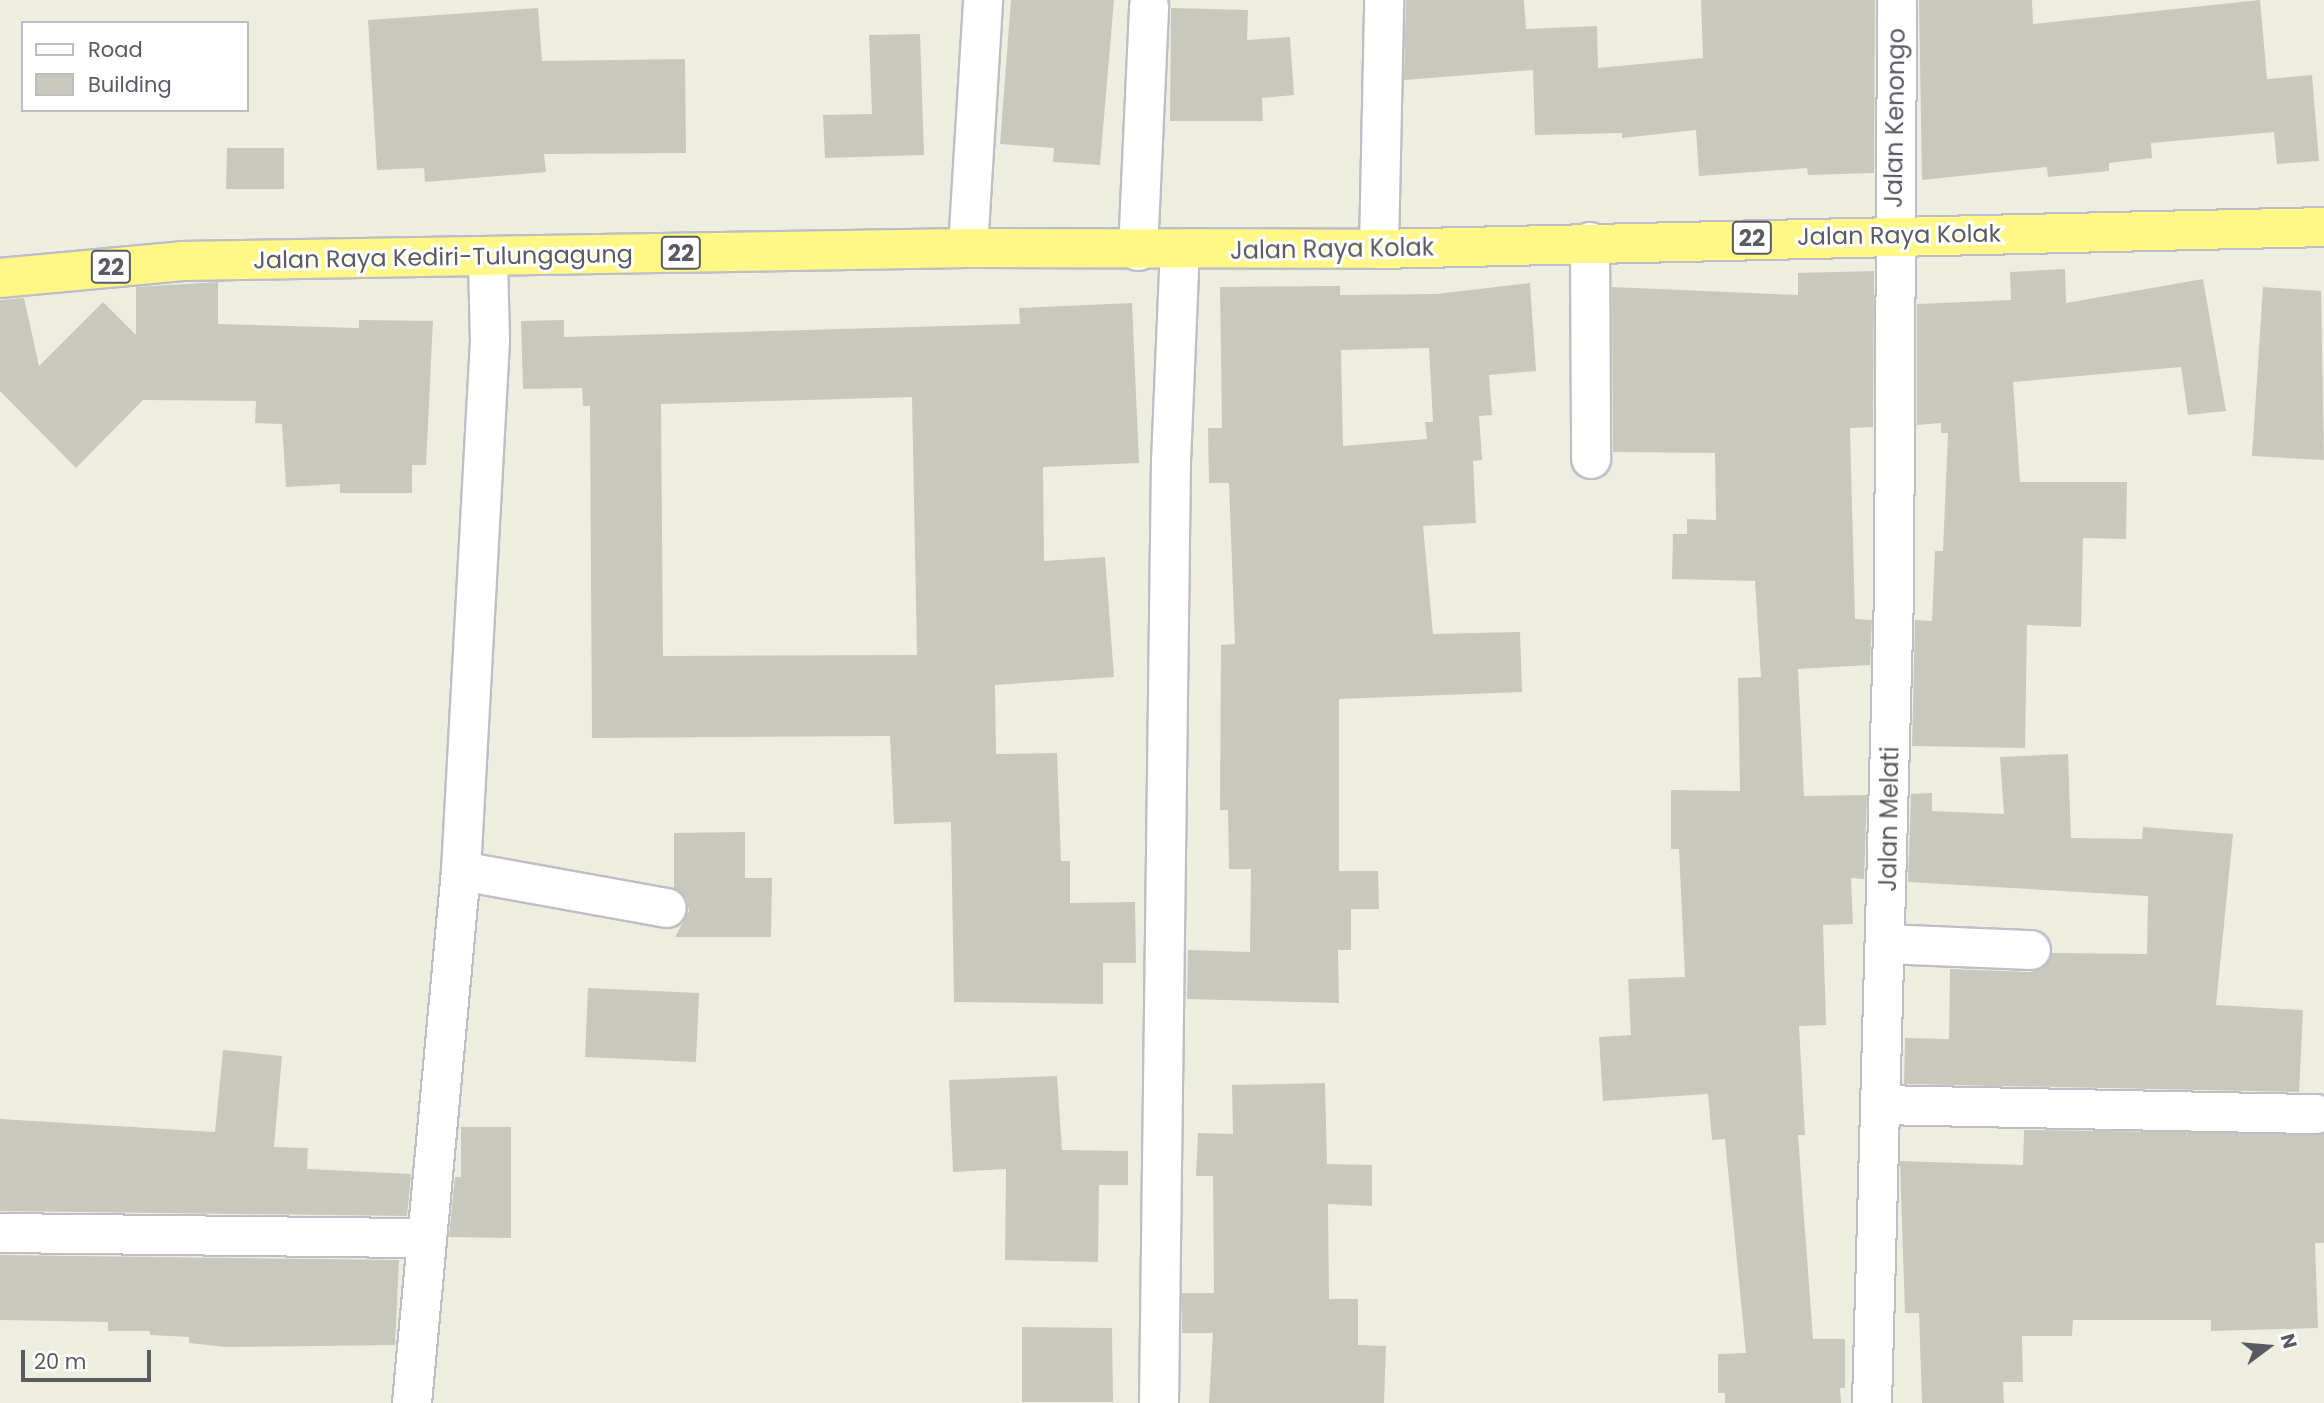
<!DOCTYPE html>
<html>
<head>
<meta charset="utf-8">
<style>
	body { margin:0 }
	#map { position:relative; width:2324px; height:1403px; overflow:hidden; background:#eeeee0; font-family:Poppins,sans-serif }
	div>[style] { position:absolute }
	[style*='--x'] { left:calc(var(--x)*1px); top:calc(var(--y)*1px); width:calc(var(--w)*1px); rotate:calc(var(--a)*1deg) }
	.building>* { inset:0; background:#c9c8bd }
	.roads { filter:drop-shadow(2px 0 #bdbec6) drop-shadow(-2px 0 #bdbec6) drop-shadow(0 2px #bdbec6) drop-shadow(0 -2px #bdbec6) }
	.minor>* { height:38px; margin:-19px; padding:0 19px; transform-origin:19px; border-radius:19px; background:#fff }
	.highway>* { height:38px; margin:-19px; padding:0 19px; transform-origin:19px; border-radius:19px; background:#fff886 }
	span { translate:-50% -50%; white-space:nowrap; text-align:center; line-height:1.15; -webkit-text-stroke:6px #fff; paint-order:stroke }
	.shield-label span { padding:2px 5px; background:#fff; border:2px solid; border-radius:5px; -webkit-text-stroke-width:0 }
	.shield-label { font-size:23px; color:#595b63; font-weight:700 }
	.street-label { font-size:24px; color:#595b63 }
	.legend { position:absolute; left:21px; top:21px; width:228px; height:91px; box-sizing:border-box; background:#fff; border:2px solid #bdbdc1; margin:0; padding:9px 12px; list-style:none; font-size:21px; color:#595b63 }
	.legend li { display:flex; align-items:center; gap:14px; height:35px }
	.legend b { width:35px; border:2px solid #bdbdc1 }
	.north { position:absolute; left:2233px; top:1312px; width:70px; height:70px; -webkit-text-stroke:5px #fff; paint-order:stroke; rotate:74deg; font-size:19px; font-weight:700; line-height:28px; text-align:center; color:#595b63 }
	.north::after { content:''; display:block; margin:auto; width:24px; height:32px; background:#595b63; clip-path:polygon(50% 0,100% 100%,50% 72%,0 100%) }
	.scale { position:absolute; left:21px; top:1350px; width:130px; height:32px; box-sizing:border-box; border:4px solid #595b63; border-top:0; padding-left:9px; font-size:21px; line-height:24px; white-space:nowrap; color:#595b63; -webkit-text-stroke:5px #fff; paint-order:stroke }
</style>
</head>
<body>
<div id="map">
	<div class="building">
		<div style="clip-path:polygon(1011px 0,1114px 0,1100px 165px,1053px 162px,1054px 148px,1000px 144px)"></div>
		<div style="clip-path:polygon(1406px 0,1524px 0,1526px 29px,1597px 26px,1598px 68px,1703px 58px,1701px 0,1875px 0,1874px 173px,1808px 175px,1807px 168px,1699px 176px,1696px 130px,1622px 138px,1622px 133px,1535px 135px,1533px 70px,1404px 80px)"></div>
		<div style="clip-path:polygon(1919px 0,2032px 0,2033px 24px,2260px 0,2267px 79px,2312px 75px,2319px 161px,2277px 164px,2274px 132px,2151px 143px,2152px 158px,2109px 163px,2109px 171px,2048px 177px,2047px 167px,1922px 180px)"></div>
		<div style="clip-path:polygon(538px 8px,542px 61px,685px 59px,686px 153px,544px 154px,546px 172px,425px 182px,424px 168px,377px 170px,368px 20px)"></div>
		<div style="clip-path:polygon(1171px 8px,1248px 10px,1247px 40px,1290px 37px,1294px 95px,1262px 98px,1263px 121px,1170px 121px)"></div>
		<div style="clip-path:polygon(920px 34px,924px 155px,825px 158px,823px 115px,872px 114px,869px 35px)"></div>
		<div style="clip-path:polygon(227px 148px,284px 148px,284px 189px,226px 189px)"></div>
		<div style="clip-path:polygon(2065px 269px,2066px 303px,2203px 279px,2226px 411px,2188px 415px,2181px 367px,2013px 382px,2020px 482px,2127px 482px,2126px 539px,2083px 538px,2081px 627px,2027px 625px,2025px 748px,1912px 746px,1915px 620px,1932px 621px,1935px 551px,1943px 551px,1948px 433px,1941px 433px,1941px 423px,1917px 425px,1917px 304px,2011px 300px,2010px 272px)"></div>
		<div style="clip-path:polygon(1874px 271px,1873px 427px,1850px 428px,1855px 619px,1872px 620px,1870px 665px,1798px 669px,1804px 796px,1867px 795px,1864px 879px,1851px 878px,1853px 924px,1823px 925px,1826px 1025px,1799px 1026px,1805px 1135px,1798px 1135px,1813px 1339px,1845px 1339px,1845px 1388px,1840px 1388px,1841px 1403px,1725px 1403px,1725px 1393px,1718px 1393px,1718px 1354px,1746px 1353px,1725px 1139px,1712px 1140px,1708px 1094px,1603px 1101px,1599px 1037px,1631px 1035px,1628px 979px,1685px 977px,1679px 849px,1671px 849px,1671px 790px,1740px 791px,1738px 678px,1761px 677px,1755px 581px,1672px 579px,1673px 534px,1687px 534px,1687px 519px,1716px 520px,1715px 453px,1613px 452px,1612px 287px,1798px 295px,1798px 273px)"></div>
		<div style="clip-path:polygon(218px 282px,218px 324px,359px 328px,359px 320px,433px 321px,426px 465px,412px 465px,412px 493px,340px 493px,340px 484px,286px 487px,282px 424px,255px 423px,256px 401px,143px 400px,76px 468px,0 391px,0 300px,24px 298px,39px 366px,103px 302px,136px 335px,136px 287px)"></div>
		<div style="clip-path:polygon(evenodd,1530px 283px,1536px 371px,1489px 375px,1492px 415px,1479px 416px,1482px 460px,1473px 461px,1476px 523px,1423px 526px,1433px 634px,1520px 632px,1522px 692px,1339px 699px,1339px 871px,1378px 871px,1379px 909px,1351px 909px,1351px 950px,1338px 950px,1339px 1003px,1187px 999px,1188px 950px,1250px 952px,1251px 869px,1229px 869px,1228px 810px,1220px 810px,1221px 645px,1235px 644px,1229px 483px,1209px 483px,1208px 428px,1222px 428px,1220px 287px,1340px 286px,1340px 295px,1436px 294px,1530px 283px,1429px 348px,1433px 422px,1425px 422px,1427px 439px,1343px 446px,1341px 350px,1429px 348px)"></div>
		<div style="clip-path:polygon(2263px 287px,2321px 291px,2324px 460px,2252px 456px)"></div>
		<div style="clip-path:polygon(evenodd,1132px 303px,1139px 463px,1043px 467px,1044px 561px,1105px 557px,1114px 677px,995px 685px,996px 754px,1057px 753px,1061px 861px,1070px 861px,1070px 903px,1135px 902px,1136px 963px,1103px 963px,1103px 1004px,954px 1002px,951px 822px,894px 824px,890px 736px,592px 738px,590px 406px,583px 406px,582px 388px,523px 389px,521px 321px,564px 320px,564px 337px,1020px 324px,1019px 308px,1132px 303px,912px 397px,917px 655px,663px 656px,661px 404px,912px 397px)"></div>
		<div style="clip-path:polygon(2068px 754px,2071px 838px,2142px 839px,2143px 827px,2233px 834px,2216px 1005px,2303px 1010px,2299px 1092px,1904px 1084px,1905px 1038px,1949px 1039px,1950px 969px,2030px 972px,2042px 969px,2052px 953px,2147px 954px,2148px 896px,1908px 882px,1911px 794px,1932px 793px,1932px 811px,2004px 814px,2000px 757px)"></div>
		<div style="clip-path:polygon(745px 832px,745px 878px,772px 878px,771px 937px,675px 937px,689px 911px,687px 900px,674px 888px,674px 833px)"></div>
		<div style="clip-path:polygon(588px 988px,699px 993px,696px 1062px,585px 1057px)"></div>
		<div style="clip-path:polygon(223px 1050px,282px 1056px,274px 1147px,308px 1148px,307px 1169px,411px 1174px,407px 1216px,0 1211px,0 1119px,215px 1132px)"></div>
		<div style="clip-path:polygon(1057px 1076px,1062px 1150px,1128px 1151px,1128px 1185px,1099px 1185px,1098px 1262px,1005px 1260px,1006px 1169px,953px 1172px,949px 1080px)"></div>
		<div style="clip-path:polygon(1325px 1083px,1327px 1164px,1372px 1165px,1372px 1206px,1328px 1204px,1329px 1299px,1358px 1299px,1358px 1345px,1386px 1346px,1384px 1403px,1209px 1403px,1213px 1333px,1182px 1333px,1182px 1293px,1214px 1293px,1213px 1176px,1196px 1176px,1198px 1133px,1233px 1134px,1232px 1085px)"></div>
		<div style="clip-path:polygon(461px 1127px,511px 1127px,511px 1238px,449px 1237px,455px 1177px,461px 1177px)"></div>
		<div style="clip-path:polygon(2024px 1130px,2324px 1134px,2324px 1243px,2315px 1243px,2318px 1328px,2211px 1331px,2211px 1320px,2073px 1320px,2072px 1336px,2022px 1336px,2023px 1382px,2003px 1382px,2004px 1403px,1922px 1403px,1919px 1313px,1905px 1313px,1900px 1161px,2023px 1165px)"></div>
		<div style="clip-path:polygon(0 1255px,399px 1260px,395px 1345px,225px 1347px,189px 1343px,189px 1337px,150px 1335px,150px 1331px,108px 1331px,108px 1322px,0 1320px)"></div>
		<div style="clip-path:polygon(1022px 1327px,1112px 1328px,1113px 1402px,1022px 1402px)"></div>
	</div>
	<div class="roads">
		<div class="minor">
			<div style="--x:1590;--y:242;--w:217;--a:89.7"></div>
			<div style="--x:968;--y:248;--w:248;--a:-86.5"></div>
			<div style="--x:1379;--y:249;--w:249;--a:-88.8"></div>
			<div style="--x:1138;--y:251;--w:245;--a:-87.4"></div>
			<div style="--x:461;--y:871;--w:209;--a:10.2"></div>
			<div style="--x:1886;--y:944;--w:145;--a:2.4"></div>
			<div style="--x:1880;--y:1105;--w:436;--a:1.2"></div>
			<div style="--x:0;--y:1233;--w:427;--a:0.7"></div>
			<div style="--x:412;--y:1403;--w:534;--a:-84.74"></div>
			<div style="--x:461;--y:871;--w:531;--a:-86.87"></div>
			<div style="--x:490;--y:341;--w:84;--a:-91.4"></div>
			<div style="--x:1159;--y:1403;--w:941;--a:-89.27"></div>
			<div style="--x:1171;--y:462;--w:211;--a:-87.6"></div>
			<div style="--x:1872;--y:1403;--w:806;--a:-88.44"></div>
			<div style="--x:1894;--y:597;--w:597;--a:-89.71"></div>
		</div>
		<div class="highway">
			<div style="--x:0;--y:278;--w:183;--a:-5.3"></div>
			<div style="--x:182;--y:261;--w:786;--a:-0.95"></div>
			<div style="--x:968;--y:248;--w:411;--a:0.1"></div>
			<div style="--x:1379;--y:249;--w:945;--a:-1.33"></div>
		</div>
	</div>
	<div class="shield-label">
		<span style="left:1752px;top:238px">22</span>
		<span style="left:681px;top:253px">22</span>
		<span style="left:111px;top:267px">22</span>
	</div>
	<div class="street-label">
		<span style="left:1895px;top:118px;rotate:-89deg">Jalan Kenongo</span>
		<span style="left:1899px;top:235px;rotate:-1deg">Jalan Raya Kolak</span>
		<span style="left:1332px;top:249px;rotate:-1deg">Jalan Raya Kolak</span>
		<span style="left:443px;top:257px;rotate:-1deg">Jalan Raya Kediri-Tulungagung</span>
		<span style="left:1889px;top:819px;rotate:-89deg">Jalan Melati</span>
	</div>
	<ul class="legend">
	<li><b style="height:9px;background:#fff"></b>Road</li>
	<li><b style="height:19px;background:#c9c8bd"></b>Building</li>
	</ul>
	<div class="north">N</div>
	<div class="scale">20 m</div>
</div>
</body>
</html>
